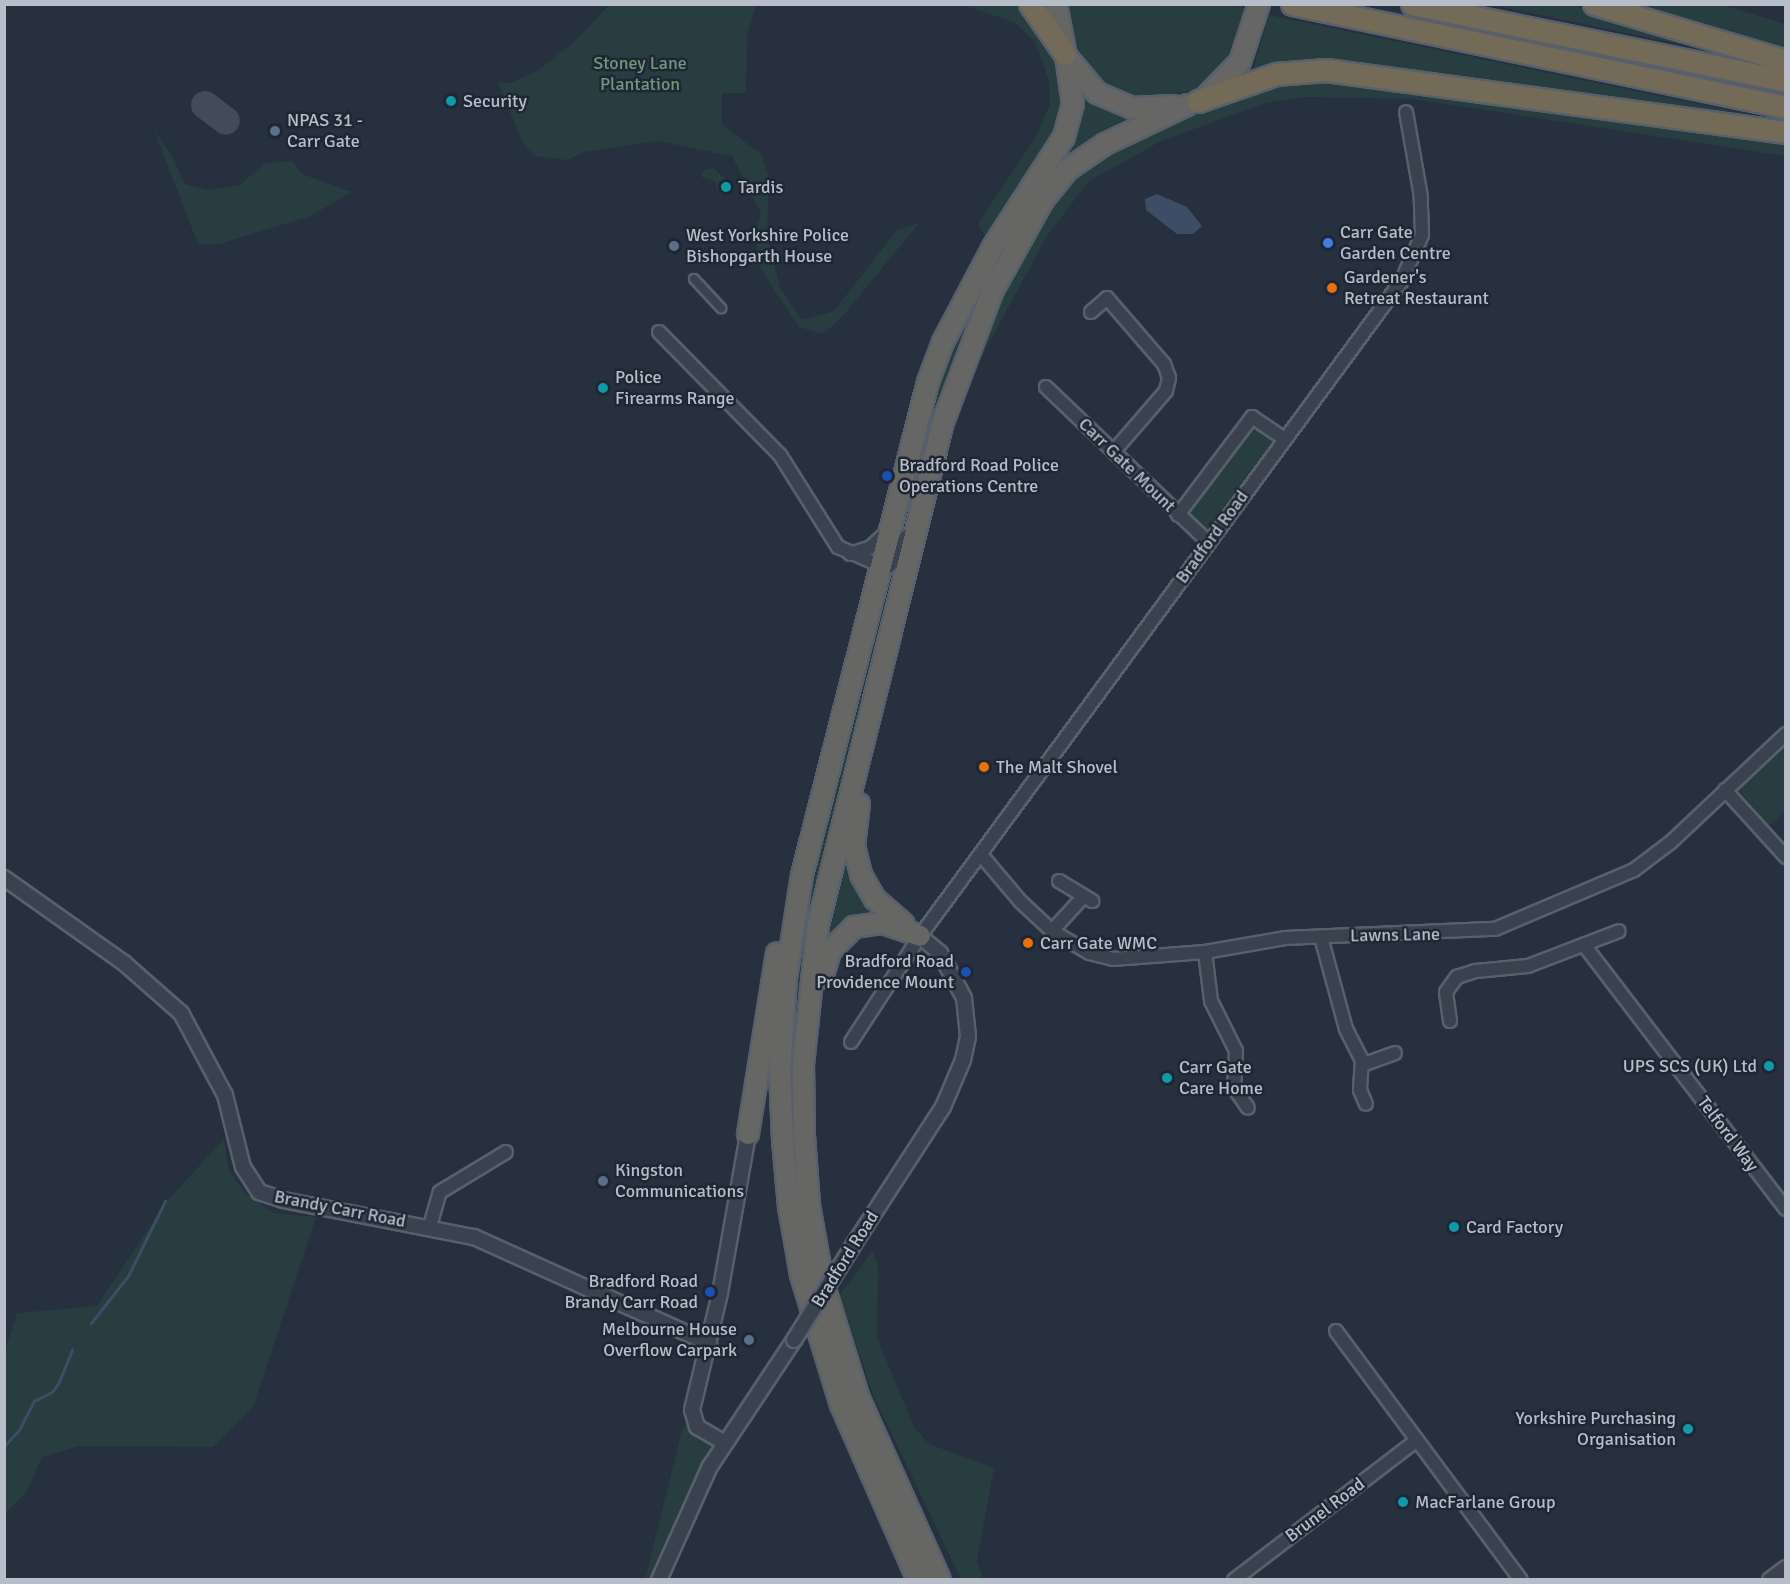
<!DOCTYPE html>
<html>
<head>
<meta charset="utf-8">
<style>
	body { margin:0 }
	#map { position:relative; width:1790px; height:1584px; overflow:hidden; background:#26303f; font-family:Signika,sans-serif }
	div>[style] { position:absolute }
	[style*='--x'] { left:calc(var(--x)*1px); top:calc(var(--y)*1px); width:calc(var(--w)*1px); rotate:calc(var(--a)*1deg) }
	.green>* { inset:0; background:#283d40 }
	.water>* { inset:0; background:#3d4d66 }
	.stream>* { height:3px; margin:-1.5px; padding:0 1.5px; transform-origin:1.5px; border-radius:1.5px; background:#3d4d66 }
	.taxiway>* { height:28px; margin:-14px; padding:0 14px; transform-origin:14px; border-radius:14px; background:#424b5a }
	.roads { filter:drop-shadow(2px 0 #58606c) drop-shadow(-2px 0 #58606c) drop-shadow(0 2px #58606c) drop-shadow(0 -2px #58606c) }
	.pedestrian>* { height:8px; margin:-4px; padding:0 4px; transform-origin:4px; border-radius:4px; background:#3a424f }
	.minor>* { height:12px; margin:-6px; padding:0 6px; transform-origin:6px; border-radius:6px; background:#3a424f }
	.tertiary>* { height:14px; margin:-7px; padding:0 7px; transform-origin:7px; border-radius:7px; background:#3a424f }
	.trunk>* { height:20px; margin:-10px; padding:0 10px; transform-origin:10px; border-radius:10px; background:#666664 }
	.motorway>* { height:21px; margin:-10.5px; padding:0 10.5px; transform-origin:10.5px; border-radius:10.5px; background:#746a58 }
	.bridges { filter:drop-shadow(2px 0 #58606c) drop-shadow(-2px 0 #58606c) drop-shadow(0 2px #58606c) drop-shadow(0 -2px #58606c) }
	.tertiary-bridge>* { height:14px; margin:-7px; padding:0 7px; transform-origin:7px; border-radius:7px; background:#3a424f }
	.dots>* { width:16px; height:16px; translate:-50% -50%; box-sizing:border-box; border:3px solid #1f2734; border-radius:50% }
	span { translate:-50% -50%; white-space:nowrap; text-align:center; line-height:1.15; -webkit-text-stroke:5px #1f2734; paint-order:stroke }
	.park-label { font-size:18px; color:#6f997a }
	.poi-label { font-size:18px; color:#b7bec9 }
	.left { translate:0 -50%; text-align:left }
	.right { translate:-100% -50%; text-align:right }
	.street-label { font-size:18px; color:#b7bec9 }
	.frame { position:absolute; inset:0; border:6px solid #b7bec9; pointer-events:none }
</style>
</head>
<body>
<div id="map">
	<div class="green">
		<div style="clip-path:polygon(1022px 4px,1056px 57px,1064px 100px,1051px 142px,985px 236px,978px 224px,1036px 136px,1050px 105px,1049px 81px,1035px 42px,1016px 23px,963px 5px)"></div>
		<div style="clip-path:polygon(1229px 4px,1247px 9px,1240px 41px,1226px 68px,1204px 89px,1147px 98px,1117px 92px,1088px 69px,1072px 35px,1065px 5px)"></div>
		<div style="clip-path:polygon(609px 5px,756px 5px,747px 36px,746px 93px,722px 93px,722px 125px,761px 154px,769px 178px,767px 234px,780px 288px,802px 320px,834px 311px,897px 230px,919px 223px,842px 317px,823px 334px,799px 327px,760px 268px,755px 234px,761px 213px,732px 156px,658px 141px,584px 152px,567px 160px,534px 156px,523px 143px,498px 83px,511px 83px,539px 70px,576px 40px)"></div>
		<div style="clip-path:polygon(1492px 5px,1572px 5px,1728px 51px,1728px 54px)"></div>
		<div style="clip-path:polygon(1635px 5px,1723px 5px,1785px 24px,1785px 48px)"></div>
		<div style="clip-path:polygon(1269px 15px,1785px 122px,1336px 61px,1293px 60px,1253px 70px)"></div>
		<div style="clip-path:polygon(1314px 77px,1785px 143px,1785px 156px,1413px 99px,1304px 97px,1266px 103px,1161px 141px,1088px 182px,1047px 236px,981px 358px,990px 322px,1007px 286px,1052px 201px,1075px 172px,1115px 145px,1272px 86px)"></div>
		<div style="clip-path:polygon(1084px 95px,1110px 112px,1138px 119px,1075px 155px,967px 332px,918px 470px,897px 550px,891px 546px,949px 345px,1010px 235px,1073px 140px)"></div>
		<div style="clip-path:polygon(154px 130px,172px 156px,185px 184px,208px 190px,240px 185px,265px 163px,292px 161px,302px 174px,352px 192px,310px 216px,220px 244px,198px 244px)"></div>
		<div style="clip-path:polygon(713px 168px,732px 184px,727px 196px,718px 193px,715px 181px,701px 177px,704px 170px)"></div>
		<div style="clip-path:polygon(1252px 417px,1283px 438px,1208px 542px,1178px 515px)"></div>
		<div style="clip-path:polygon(899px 566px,811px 929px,814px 1277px,809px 1282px,797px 1216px,786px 1096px,790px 1010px,817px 842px,884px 573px)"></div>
		<div style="clip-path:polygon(1785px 748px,1785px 811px,1769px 826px,1739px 790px)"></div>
		<div style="clip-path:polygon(846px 851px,877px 912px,825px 941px,836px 879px)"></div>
		<div style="clip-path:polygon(224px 1139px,229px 1171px,245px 1193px,274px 1213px,316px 1217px,253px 1407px,213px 1447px,79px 1446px,42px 1457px,26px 1493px,5px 1513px,5px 1352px,17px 1313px,97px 1306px,168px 1200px)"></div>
		<div style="clip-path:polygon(873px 1251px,878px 1268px,877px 1338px,914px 1427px,929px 1444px,994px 1468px,977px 1560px,983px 1579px,961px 1579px,874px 1397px,840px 1295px)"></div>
		<div style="clip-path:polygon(692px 1410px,693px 1420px,725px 1443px,659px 1579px,645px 1580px,681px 1434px)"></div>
	</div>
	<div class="water">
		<div style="clip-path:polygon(1157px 194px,1187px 207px,1202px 226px,1193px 234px,1177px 234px,1146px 210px,1145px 199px)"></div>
	</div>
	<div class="stream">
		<div style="--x:91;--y:1323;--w:60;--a:-51.8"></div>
		<div style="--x:128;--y:1276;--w:84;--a:-63.7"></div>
		<div style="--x:4;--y:1446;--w:22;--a:-47"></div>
		<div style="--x:19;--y:1430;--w:33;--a:-63"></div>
		<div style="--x:34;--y:1401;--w:20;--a:-27"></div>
		<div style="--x:52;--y:1392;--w:12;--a:-55"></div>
		<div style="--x:59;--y:1382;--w:35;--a:-68"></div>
	</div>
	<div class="taxiway">
		<div style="--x:205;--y:105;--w:26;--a:37"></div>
	</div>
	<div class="roads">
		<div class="pedestrian">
			<div style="--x:694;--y:279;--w:40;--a:47"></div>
		</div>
		<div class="minor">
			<div style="--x:1091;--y:312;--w:21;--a:-41"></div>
			<div style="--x:1107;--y:298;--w:87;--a:49.2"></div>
			<div style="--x:1164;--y:364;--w:15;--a:70"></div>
			<div style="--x:1169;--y:378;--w:13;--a:103"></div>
			<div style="--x:1166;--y:391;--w:79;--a:130.9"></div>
			<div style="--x:659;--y:332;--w:173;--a:45.5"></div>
			<div style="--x:780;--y:455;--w:109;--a:57.8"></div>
			<div style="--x:838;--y:547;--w:53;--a:23.2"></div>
			<div style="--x:887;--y:568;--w:11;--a:-41"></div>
			<div style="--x:895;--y:561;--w:27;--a:-66"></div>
			<div style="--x:1046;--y:387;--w:224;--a:43.7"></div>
			<div style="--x:1178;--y:515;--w:123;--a:-52.9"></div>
			<div style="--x:1252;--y:417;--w:37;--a:34"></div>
			<div style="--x:850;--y:554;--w:22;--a:-18"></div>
			<div style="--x:871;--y:547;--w:22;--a:-43"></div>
			<div style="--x:1725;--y:790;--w:91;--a:47.7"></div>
			<div style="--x:982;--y:856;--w:60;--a:49.7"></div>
			<div style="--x:1021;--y:902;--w:42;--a:43.1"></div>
			<div style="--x:1052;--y:931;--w:43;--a:30.7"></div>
			<div style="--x:1089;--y:953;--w:25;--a:14"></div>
			<div style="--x:1113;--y:959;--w:92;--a:-4.4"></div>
			<div style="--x:1205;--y:952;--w:81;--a:-9.9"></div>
			<div style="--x:1285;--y:938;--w:210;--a:-2.5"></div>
			<div style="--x:1495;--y:929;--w:151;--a:-23"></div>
			<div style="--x:1634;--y:870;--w:46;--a:-37.1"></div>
			<div style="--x:1671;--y:842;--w:158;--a:-43.2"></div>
			<div style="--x:1059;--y:881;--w:39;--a:31"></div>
			<div style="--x:1052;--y:931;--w:46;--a:-47.6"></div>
			<div style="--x:1321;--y:937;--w:95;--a:74.8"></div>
			<div style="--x:1346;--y:1029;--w:35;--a:63"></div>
			<div style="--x:1362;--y:1060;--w:30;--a:94"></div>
			<div style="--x:1360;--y:1090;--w:15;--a:67"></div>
			<div style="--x:1584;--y:945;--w:332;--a:52.6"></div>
			<div style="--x:1205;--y:952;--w:49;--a:83"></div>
			<div style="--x:1211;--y:1001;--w:56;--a:63.4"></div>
			<div style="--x:1236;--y:1051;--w:37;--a:93"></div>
			<div style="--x:1234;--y:1088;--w:24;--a:55"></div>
			<div style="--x:1450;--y:1021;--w:29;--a:-98"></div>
			<div style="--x:1446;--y:992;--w:19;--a:-54"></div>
			<div style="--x:1457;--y:977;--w:20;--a:-18"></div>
			<div style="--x:1476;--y:971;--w:52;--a:-5.5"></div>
			<div style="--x:1528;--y:966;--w:97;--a:-21"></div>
			<div style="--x:851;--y:1042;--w:126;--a:-56.9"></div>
			<div style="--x:920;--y:936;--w:812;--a:-53.67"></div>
			<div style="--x:1401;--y:282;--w:51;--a:-65.9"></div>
			<div style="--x:1422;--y:235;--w:38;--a:-92"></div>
			<div style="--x:1421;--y:197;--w:86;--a:-100"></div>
			<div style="--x:1362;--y:1065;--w:35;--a:-20"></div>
			<div style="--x:430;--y:1226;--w:35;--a:-74"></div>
			<div style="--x:440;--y:1192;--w:77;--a:-31.2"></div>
			<div style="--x:1336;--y:1331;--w:310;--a:53.4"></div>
			<div style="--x:1234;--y:1580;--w:230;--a:-37.4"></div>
		</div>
		<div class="tertiary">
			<div style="--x:4;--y:878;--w:147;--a:35.3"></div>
			<div style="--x:124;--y:963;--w:76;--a:41.3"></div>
			<div style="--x:181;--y:1013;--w:93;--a:61.8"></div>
			<div style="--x:225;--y:1095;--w:74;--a:76"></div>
			<div style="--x:243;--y:1167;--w:30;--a:57"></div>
			<div style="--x:259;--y:1192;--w:25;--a:18"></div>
			<div style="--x:283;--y:1200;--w:195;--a:11"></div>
			<div style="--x:474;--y:1237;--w:258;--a:24.3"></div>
			<div style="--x:854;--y:1244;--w:163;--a:-57"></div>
			<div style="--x:943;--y:1107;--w:51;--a:-66.9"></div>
			<div style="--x:963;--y:1060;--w:25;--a:-78"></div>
			<div style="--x:968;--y:1036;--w:38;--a:-96"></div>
			<div style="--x:964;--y:998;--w:51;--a:-118.1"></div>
			<div style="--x:940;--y:953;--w:26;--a:-140"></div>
			<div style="--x:725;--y:1443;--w:32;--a:-150"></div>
			<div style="--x:697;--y:1427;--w:18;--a:-106"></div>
			<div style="--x:692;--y:1410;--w:120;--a:-76.5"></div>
			<div style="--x:720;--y:1293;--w:161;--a:-80"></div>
			<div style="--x:659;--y:1580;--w:123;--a:-65.9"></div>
			<div style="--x:709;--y:1468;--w:154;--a:-56.4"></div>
			<div style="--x:1770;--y:1580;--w:20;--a:-37"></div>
		</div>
		<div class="trunk">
			<div style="--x:1056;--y:4;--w:53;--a:79.1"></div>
			<div style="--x:1066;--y:56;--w:48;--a:50"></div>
			<div style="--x:1097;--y:93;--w:38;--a:23"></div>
			<div style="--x:1132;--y:108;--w:42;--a:-2.7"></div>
			<div style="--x:1207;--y:96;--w:47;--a:-45.9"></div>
			<div style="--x:1240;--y:62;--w:61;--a:-71.9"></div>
			<div style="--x:859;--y:804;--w:42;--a:96.8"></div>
			<div style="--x:854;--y:846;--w:30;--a:76"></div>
			<div style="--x:861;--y:875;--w:28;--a:60"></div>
			<div style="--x:875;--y:899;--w:38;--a:41"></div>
			<div style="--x:822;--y:978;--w:28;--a:-73"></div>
			<div style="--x:830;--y:951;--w:34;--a:-45"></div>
			<div style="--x:854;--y:927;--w:29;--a:-8"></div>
			<div style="--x:883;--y:923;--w:39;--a:19"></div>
			<div style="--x:748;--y:1134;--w:183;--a:-80.9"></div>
			<div style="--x:918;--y:1580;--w:191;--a:-113.7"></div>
			<div style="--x:841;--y:1405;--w:136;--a:-107.1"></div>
			<div style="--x:801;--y:1275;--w:69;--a:-100"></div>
			<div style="--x:789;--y:1207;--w:67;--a:-95.1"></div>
			<div style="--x:783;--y:1140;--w:70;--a:-92.5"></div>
			<div style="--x:780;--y:1070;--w:92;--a:-86.3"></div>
			<div style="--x:786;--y:978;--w:104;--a:-81.2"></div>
			<div style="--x:802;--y:875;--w:509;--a:-75.66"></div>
			<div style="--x:928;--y:382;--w:43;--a:-69.4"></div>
			<div style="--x:943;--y:342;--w:107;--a:-62.2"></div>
			<div style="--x:993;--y:247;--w:131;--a:-57.2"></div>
			<div style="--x:1064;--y:137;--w:34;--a:-75"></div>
			<div style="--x:1073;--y:104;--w:49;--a:-98.3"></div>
			<div style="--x:940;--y:1580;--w:198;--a:-114.1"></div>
			<div style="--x:859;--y:1399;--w:121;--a:-107.2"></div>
			<div style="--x:823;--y:1283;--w:79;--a:-100.2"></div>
			<div style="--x:809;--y:1205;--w:70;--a:-94.1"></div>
			<div style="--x:804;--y:1135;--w:70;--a:-90.8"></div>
			<div style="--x:803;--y:1065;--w:141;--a:-83.9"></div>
			<div style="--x:818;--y:925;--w:518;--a:-76.04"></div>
			<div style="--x:943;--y:422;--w:141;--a:-69.3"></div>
			<div style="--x:993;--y:290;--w:103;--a:-60.9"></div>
			<div style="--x:1043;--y:200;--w:38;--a:-51"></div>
			<div style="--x:1067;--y:170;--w:46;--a:-34.4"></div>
			<div style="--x:1105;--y:144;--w:91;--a:-25.4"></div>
		</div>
		<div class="motorway">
			<div style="--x:1030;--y:4;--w:61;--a:55"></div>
			<div style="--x:1292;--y:4;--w:505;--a:11.78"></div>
			<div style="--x:1412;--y:4;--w:382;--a:11.6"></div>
			<div style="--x:1594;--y:4;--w:200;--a:16.5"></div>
			<div style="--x:1198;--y:101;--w:83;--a:-19.1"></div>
			<div style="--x:1276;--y:74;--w:50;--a:-4.6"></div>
			<div style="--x:1326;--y:70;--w:464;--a:7.7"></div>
		</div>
	</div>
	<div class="bridges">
		<div class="tertiary-bridge">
			<div style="--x:794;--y:1340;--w:113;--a:-58"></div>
		</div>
	</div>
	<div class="dots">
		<div style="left:451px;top:101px;background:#0f9aa8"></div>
		<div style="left:275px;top:131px;background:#5c6f8a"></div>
		<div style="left:726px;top:187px;background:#0f9aa8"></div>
		<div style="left:1328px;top:243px;background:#3f7fe0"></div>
		<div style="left:674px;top:246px;background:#5c6f8a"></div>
		<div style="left:1332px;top:288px;background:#e8710a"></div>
		<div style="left:603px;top:388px;background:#0f9aa8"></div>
		<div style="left:887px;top:476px;background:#1a4fb4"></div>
		<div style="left:984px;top:767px;background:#e8710a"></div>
		<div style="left:1028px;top:943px;background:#e8710a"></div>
		<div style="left:966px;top:972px;background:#1a4fb4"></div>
		<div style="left:1769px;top:1066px;background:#0f9aa8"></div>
		<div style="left:1167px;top:1078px;background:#0f9aa8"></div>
		<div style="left:603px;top:1181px;background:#5c6f8a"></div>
		<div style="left:1454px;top:1227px;background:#0f9aa8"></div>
		<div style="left:710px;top:1292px;background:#1a4fb4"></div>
		<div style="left:749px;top:1340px;background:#5c6f8a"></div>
		<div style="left:1688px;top:1429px;background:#0f9aa8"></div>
		<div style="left:1403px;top:1502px;background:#0f9aa8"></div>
	</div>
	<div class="park-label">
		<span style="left:640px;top:74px">Stoney Lane<br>Plantation</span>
	</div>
	<div class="poi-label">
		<span class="left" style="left:463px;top:101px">Security</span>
		<span class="left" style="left:287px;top:131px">NPAS 31 -<br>Carr Gate</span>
		<span class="left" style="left:738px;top:187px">Tardis</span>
		<span class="left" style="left:1340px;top:243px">Carr Gate<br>Garden Centre</span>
		<span class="left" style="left:686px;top:246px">West Yorkshire Police<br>Bishopgarth House</span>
		<span class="left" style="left:1344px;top:288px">Gardener's<br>Retreat Restaurant</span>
		<span class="left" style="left:615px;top:388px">Police<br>Firearms Range</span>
		<span class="left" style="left:899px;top:476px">Bradford Road Police<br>Operations Centre</span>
		<span class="left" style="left:996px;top:767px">The Malt Shovel</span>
		<span class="left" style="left:1040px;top:943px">Carr Gate WMC</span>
		<span class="right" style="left:954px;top:972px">Bradford Road<br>Providence Mount</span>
		<span class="right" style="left:1757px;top:1066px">UPS SCS (UK) Ltd</span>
		<span class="left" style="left:1179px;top:1078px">Carr Gate<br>Care Home</span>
		<span class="left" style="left:615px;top:1181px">Kingston<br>Communications</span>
		<span class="left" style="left:1466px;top:1227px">Card Factory</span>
		<span class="right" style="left:698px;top:1292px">Bradford Road<br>Brandy Carr Road</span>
		<span class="right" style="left:737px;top:1340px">Melbourne House<br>Overflow Carpark</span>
		<span class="right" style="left:1676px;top:1429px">Yorkshire Purchasing<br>Organisation</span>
		<span class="left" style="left:1415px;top:1502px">MacFarlane Group</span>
	</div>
	<div class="street-label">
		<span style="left:1127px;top:465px;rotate:44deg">Carr Gate Mount</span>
		<span style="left:1212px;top:537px;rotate:-54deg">Bradford Road</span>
		<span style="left:1395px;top:935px;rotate:-1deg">Lawns Lane</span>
		<span style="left:1728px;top:1134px;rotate:53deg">Telford Way</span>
		<span style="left:340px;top:1209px;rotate:11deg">Brandy Carr Road</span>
		<span style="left:845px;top:1259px;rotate:-58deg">Bradford Road</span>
		<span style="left:1325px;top:1510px;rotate:-37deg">Brunel Road</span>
	</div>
	<div class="frame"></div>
</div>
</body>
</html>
